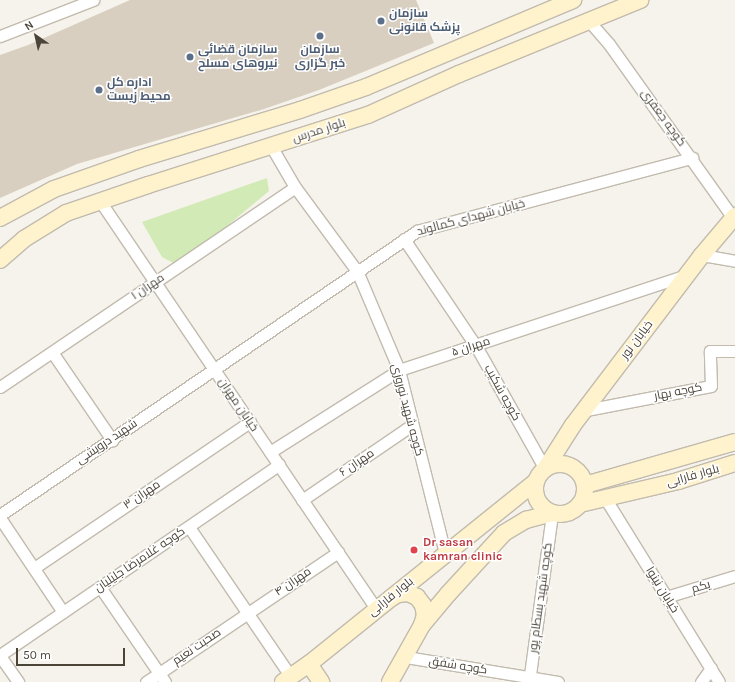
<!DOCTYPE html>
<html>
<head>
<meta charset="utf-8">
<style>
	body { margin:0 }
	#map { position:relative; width:735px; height:682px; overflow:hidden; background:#f6f3ec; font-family:Karla,Cairo,sans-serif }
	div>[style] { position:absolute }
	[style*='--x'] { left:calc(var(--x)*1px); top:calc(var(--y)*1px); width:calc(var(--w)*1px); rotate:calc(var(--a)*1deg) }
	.green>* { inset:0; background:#d2eab5 }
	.building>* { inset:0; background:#d8cfc1 }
	.roads { filter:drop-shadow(1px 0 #c2bbae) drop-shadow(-1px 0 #c2bbae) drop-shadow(0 1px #c2bbae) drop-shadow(0 -1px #c2bbae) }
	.street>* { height:11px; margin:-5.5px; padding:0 5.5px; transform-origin:5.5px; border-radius:5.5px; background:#fff }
	.secondary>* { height:16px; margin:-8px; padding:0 8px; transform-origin:8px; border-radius:8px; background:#fff3cd }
	.secondary>.ring { margin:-8px; padding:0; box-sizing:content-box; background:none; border:16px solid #fff3cd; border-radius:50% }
	.dots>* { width:11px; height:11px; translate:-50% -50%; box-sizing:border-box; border:2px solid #fff; border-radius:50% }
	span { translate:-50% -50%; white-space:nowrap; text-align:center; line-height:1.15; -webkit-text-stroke:3px #fff; paint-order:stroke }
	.service-label { font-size:12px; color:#4e5e75; font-weight:700 }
	.left { translate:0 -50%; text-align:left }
	.street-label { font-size:12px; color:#4b4439 }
	.health-label { font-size:12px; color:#be3a42; font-weight:700 }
	.north { position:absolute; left:16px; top:16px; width:40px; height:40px; -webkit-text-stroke:3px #fff; paint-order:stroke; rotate:326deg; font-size:11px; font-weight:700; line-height:16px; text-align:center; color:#4b4439 }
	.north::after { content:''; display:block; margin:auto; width:14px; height:18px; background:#4b4439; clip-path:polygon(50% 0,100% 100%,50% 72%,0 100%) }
	.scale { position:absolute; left:16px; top:648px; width:109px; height:18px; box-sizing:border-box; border:2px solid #4b4439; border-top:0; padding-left:5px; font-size:12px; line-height:14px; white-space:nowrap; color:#4b4439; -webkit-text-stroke:3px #fff; paint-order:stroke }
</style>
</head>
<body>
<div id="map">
	<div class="green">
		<div style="clip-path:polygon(267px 178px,269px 191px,179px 266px,162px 257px,142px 222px)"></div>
	</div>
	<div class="building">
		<div style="clip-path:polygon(130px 0,416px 0,434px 43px,319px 90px,264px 109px,77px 164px,0 198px,0 55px,28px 45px)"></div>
	</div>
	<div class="roads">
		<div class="street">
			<div style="--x:589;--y:21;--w:30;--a:49"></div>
			<div style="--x:609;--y:44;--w:214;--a:54.5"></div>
			<div style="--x:0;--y:36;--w:100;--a:-21.2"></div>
			<div style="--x:271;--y:146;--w:48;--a:59.7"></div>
			<div style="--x:295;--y:187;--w:104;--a:53.6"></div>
			<div style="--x:357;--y:271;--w:108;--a:67"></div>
			<div style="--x:399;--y:370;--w:189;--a:75.9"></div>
			<div style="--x:100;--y:201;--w:493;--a:55.9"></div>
			<div style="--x:404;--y:239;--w:129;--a:56.1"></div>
			<div style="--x:476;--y:346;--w:141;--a:60.7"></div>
			<div style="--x:702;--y:255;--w:34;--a:10"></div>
			<div style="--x:52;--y:352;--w:107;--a:55.7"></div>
			<div style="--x:0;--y:387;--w:356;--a:-34.1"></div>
			<div style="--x:586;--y:410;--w:127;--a:-10.9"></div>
			<div style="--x:711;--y:386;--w:35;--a:-92"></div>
			<div style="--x:710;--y:351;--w:25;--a:0"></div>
			<div style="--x:270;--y:452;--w:153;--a:-32.4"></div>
			<div style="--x:399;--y:370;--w:303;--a:-18.3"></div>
			<div style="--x:605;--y:498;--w:216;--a:58.2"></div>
			<div style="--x:302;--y:500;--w:133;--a:-34.3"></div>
			<div style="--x:0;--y:515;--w:505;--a:-34.26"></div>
			<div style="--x:417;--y:231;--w:285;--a:-14.9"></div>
			<div style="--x:0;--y:518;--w:113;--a:56.2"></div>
			<div style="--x:189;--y:527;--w:181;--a:55.8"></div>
			<div style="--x:34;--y:568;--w:261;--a:-34.1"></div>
			<div style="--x:100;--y:587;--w:115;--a:55.6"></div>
			<div style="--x:666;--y:597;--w:72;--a:-16.9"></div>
			<div style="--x:0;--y:655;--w:338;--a:-34.3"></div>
			<div style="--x:0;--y:656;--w:32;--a:55"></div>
			<div style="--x:406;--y:657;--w:154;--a:9.3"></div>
			<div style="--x:146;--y:682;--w:232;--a:-34.1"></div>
			<div style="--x:529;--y:682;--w:171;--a:-82.2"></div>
			<div style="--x:701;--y:682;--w:17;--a:-54"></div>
		</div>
		<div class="secondary">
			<div style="--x:0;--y:218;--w:61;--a:-28.2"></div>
			<div style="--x:54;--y:189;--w:90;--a:-19.4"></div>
			<div style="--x:139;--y:159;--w:168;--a:-16.9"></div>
			<div style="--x:300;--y:110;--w:70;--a:-19.2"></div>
			<div style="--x:366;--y:87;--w:225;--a:-22.8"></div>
			<div style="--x:0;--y:260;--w:32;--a:-41"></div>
			<div style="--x:24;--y:239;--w:49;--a:-31.8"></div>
			<div style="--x:66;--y:213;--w:87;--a:-18.9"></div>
			<div style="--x:148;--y:185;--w:231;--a:-17.7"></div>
			<div style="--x:368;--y:115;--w:100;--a:-24.3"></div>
			<div style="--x:459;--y:74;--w:196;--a:-22.2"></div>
			<div class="ring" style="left:535px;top:464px;width:34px;height:34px"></div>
			<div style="--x:545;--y:469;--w:52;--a:-57.5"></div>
			<div style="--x:573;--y:425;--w:213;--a:-52.8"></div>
			<div style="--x:702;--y:255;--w:51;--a:-49.8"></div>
			<div style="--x:585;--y:485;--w:156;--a:-16"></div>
			<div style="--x:580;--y:504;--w:101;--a:-13.2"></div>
			<div style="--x:678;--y:481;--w:60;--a:-17.5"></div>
			<div style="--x:391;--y:598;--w:8;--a:-30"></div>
			<div style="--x:398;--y:594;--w:10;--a:-6"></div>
			<div style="--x:408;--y:593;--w:10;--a:24"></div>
			<div style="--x:417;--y:597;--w:10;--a:53"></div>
			<div style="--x:423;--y:605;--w:10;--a:79"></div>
			<div style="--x:425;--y:615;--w:10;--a:107"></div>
			<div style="--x:309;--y:664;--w:22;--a:56"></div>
			<div style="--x:283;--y:682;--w:32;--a:-35"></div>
			<div style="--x:309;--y:664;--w:290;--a:-38.8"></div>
			<div style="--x:390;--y:682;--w:65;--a:-60.7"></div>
			<div style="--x:422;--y:625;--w:40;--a:-50"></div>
			<div style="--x:448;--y:594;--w:83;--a:-47.4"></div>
			<div style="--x:504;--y:533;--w:26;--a:-31"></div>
			<div style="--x:526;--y:520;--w:27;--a:-15"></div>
		</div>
	</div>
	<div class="dots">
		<div style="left:381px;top:21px;background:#5c6f8a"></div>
		<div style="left:320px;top:36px;background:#5c6f8a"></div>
		<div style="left:190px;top:57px;background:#5c6f8a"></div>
		<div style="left:99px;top:90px;background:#5c6f8a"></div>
		<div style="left:414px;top:550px;background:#e0444e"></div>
	</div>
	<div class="service-label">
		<span class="left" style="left:389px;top:21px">سازمان<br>پزشک قانونی</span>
		<span class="left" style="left:198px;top:57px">سازمان قضائی<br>نیروهای مسلح</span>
		<span style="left:320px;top:57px">سازمان<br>خبر گزاری</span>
		<span class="left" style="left:107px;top:90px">اداره کل<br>محیط زیست</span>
	</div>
	<div class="street-label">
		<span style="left:663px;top:118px;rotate:54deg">کوچه جعفری</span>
		<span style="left:319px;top:131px;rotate:-18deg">بلوار مدرس</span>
		<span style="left:471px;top:218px;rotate:-15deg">خیابان شهدای کمالوند</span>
		<span style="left:148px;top:287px;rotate:-34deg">مهران ۱</span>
		<span style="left:637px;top:340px;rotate:-53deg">خیابان نور</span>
		<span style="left:471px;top:347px;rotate:-18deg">مهران ۵</span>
		<span style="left:678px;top:392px;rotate:-11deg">کوچه بهار</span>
		<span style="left:502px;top:393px;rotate:61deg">کوچه شکیب</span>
		<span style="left:238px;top:405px;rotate:56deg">خیابان مهران</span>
		<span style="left:407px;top:410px;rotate:75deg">کوچه شهید نوروزی</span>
		<span style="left:107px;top:442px;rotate:-34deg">شهید درویشی</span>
		<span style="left:357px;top:463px;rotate:-34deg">مهران ۶</span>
		<span style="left:693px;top:476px;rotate:-16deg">بلوار فارابی</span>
		<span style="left:142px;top:495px;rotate:-34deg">مهران ۳</span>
		<span style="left:140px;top:560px;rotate:-34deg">کوچه غلامرضا جلیلیان</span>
		<span style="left:293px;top:582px;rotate:-34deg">مهران ۴</span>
		<span style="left:701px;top:587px;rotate:-17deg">یکم</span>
		<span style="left:662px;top:590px;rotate:58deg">خیابان نینوا</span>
		<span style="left:391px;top:597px;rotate:-39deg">بلوار فارابی</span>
		<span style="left:541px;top:598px;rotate:-82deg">کوچه شهید بسطام پور</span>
		<span style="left:197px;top:647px;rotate:-34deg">صحبت نعیم</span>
		<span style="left:458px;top:666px;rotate:9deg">کوچه شفق</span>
	</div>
	<div class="health-label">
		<span class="left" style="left:423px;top:550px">Dr sasan<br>kamran clinic</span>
	</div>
	<div class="north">N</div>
	<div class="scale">50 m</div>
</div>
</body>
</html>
